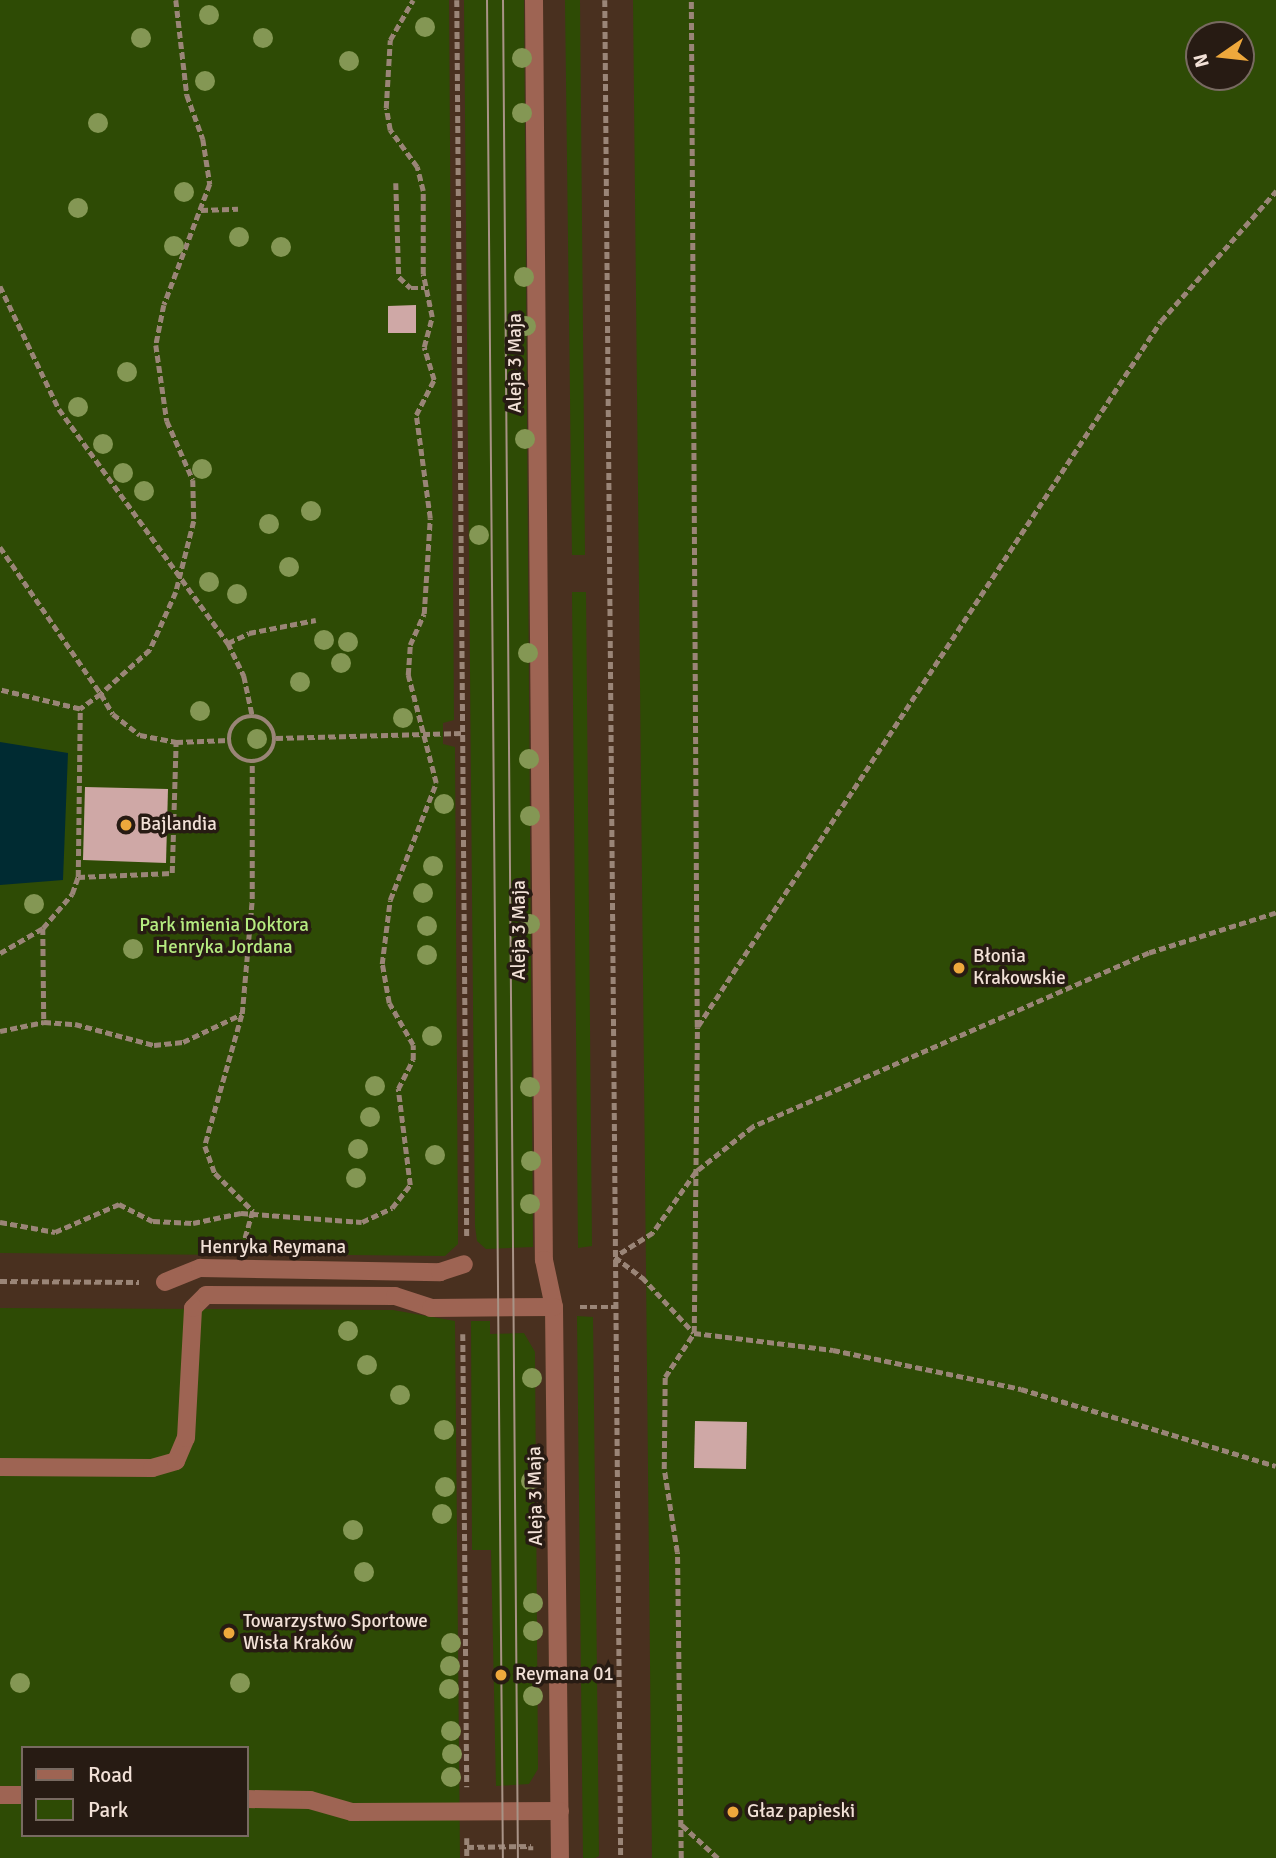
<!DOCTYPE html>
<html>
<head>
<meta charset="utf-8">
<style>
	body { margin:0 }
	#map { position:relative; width:1276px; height:1858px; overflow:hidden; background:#49301f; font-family:Signika,sans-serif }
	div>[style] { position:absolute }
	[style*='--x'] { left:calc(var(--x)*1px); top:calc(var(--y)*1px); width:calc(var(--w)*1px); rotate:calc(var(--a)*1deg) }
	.green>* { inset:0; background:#2e4b05 }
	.water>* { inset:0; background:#002b32 }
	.building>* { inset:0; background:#cfa8a6 }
	.path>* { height:4.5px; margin-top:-2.25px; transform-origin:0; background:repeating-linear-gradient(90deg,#9a8577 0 7px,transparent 0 10.5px) }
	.path>.ring { margin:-2.25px; padding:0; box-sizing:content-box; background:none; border:4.5px solid #9a8577; border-radius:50% }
	.minor>* { height:18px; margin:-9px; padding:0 9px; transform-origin:9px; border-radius:9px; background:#9e6453 }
	.tram>* { height:2px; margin:-1px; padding:0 1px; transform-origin:1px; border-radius:1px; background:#a89386 }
	.trees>* { width:20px; height:20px; margin:-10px; border-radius:50%; background:#849754 }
	.dots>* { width:19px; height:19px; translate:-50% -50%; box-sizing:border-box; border:4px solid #271b13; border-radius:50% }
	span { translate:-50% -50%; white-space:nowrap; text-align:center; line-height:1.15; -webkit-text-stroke:7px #271b13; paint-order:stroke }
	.street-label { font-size:19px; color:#f2e1d7 }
	.poi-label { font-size:19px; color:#f2e1d7 }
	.left { translate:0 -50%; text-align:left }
	.park-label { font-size:19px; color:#b5eb80 }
	.legend { position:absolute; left:21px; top:1746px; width:228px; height:91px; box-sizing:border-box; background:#271b13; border:2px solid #786a61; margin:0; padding:9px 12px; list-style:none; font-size:21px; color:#f2e1d7 }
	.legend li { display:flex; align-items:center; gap:14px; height:35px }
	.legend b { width:35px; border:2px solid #786a61 }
	.north { position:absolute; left:1185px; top:21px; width:70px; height:70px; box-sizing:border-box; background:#271b13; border:2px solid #786a61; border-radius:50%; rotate:256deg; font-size:19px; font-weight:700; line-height:28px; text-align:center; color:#f2e1d7 }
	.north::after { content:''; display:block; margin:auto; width:24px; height:32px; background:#eea83c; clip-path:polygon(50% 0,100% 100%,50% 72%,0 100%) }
</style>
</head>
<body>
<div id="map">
	<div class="green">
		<div style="clip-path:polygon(0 0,449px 0,454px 720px,443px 723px,443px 744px,455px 747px,458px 1244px,445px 1256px,254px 1254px,254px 1240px,238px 1240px,237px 1255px,0 1253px)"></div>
		<div style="clip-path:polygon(464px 0,524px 0,533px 1247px,486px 1249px,477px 1241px,475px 1226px)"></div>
		<div style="clip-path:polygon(565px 0,580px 0,585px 555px,572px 555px)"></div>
		<div style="clip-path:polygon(evenodd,633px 0,1276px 0,1276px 1858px,652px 1858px,633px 0,1199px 35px,1241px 35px,1241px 77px,1199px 77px,1199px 35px)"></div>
		<div style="clip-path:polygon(572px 592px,586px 592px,592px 1246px,578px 1248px)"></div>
		<div style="clip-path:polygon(evenodd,0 1308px,393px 1310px,455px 1321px,460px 1858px,0 1858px,0 1308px,23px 1748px,247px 1748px,247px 1835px,23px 1835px,23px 1748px)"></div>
		<div style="clip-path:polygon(577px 1316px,593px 1317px,599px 1856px,595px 1858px,583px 1858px)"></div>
		<div style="clip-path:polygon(471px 1321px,490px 1321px,490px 1334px,524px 1333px,535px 1352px,538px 1769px,529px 1784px,496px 1786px,491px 1550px,472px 1550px)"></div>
	</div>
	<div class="water">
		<div style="clip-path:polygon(0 742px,68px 753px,63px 880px,0 885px)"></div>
	</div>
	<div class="building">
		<div style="clip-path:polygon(416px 305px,416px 333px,388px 333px,388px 306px)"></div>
		<div style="clip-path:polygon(85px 787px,168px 789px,166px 863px,83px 860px)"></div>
		<div style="clip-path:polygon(695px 1421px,747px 1422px,746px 1469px,694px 1468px)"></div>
	</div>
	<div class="path">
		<div style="--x:176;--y:0;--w:96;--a:83.4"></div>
		<div style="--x:187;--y:95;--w:47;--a:70"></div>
		<div style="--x:203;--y:139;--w:46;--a:81.2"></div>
		<div style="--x:210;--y:184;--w:129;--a:110.8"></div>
		<div style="--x:164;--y:305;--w:41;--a:101.3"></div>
		<div style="--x:156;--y:345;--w:77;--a:81.8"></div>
		<div style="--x:167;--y:421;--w:64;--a:66.2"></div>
		<div style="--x:193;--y:480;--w:41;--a:88.6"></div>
		<div style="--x:194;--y:521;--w:73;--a:104.2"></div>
		<div style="--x:176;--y:592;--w:64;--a:114.1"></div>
		<div style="--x:150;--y:650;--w:66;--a:138.1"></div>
		<div style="--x:101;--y:694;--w:23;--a:59"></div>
		<div style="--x:113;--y:714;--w:34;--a:38"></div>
		<div style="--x:140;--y:735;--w:37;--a:11"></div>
		<div style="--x:176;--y:742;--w:53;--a:-2.2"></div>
		<div style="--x:457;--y:0;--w:1238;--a:89.54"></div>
		<div style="--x:605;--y:0;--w:1858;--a:89.51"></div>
		<div style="--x:396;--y:183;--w:94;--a:88.2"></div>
		<div style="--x:399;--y:277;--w:16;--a:43"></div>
		<div style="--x:411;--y:288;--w:14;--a:0"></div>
		<div style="--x:201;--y:210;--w:37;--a:-2"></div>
		<div style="--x:0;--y:286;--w:136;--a:64.4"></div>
		<div style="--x:59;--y:409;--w:289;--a:54.2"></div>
		<div style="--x:228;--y:643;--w:37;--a:64"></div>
		<div style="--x:244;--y:676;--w:40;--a:78"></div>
		<div style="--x:0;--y:547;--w:178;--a:55.5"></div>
		<div style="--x:101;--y:694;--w:26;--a:144"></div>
		<div style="--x:80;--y:709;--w:82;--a:-166.6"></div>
		<div style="--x:228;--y:643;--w:23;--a:-25"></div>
		<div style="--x:249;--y:633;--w:68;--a:-11"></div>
		<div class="ring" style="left:229px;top:716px;width:41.5px;height:41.5px"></div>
		<div style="--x:276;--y:738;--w:187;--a:-1.5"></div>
		<div style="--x:78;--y:877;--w:94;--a:-2.4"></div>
		<div style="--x:172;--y:873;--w:131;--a:-88.3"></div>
		<div style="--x:1276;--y:913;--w:133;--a:162.5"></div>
		<div style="--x:1149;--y:953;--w:433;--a:156.3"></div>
		<div style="--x:753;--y:1127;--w:73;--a:141.7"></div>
		<div style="--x:696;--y:1172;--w:75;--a:125.2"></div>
		<div style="--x:653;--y:1233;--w:45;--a:147.7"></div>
		<div style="--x:615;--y:1257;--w:34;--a:37"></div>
		<div style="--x:642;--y:1277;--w:76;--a:47.1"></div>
		<div style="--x:694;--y:1333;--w:140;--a:7"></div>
		<div style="--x:833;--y:1350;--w:192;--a:11.7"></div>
		<div style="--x:1021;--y:1389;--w:266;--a:16.8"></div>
		<div style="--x:43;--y:928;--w:94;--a:89.4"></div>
		<div style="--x:0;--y:953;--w:50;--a:-30.2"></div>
		<div style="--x:43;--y:928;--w:45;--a:-49.5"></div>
		<div style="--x:72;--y:894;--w:18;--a:-71"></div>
		<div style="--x:78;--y:877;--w:168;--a:-89.3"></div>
		<div style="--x:242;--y:1015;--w:136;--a:105.8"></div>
		<div style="--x:205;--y:1146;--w:29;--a:70"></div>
		<div style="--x:215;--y:1173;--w:54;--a:45"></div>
		<div style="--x:253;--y:1211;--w:33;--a:106"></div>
		<div style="--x:698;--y:1026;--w:843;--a:-56.71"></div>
		<div style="--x:1161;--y:321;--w:174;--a:-48.5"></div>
		<div style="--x:0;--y:1031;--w:45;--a:-11.6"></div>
		<div style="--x:44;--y:1022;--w:31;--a:4"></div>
		<div style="--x:75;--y:1024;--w:82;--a:14.9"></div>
		<div style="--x:154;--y:1045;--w:29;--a:-6"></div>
		<div style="--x:183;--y:1042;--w:65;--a:-25.4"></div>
		<div style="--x:242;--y:1014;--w:115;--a:-85"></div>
		<div style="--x:252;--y:899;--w:137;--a:-90"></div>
		<div style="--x:0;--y:1222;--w:56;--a:10.3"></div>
		<div style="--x:55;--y:1232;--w:70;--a:-23.6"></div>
		<div style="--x:119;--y:1204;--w:38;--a:27"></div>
		<div style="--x:153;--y:1221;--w:40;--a:2.9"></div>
		<div style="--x:193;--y:1223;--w:49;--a:-11.8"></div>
		<div style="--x:241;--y:1213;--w:121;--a:4.3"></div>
		<div style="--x:362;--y:1222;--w:33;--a:-25"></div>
		<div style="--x:392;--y:1208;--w:29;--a:-52"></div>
		<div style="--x:410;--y:1185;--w:97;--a:-97.1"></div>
		<div style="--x:398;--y:1089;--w:33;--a:-63"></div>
		<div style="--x:413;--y:1060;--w:15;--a:-90"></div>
		<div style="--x:413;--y:1045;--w:48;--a:-119.7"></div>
		<div style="--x:389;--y:1003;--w:40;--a:-100"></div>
		<div style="--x:382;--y:964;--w:64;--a:-82.9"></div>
		<div style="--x:390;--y:900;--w:126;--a:-68.5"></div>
		<div style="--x:436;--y:783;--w:112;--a:-104.5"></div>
		<div style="--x:408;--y:675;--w:30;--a:-86"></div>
		<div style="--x:410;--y:645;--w:34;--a:-66"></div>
		<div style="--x:424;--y:614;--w:96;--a:-86.4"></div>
		<div style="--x:430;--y:518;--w:104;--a:-97.7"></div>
		<div style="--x:416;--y:415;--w:39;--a:-63"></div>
		<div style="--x:434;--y:380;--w:34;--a:-107"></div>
		<div style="--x:424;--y:347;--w:31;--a:-75"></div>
		<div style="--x:432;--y:317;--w:44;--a:-101.8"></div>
		<div style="--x:423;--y:274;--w:83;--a:-90"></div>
		<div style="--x:423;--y:191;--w:25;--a:-104"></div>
		<div style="--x:417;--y:167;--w:46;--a:-126.1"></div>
		<div style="--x:390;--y:130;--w:22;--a:-100"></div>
		<div style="--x:386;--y:108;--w:68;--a:-86.6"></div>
		<div style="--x:390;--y:40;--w:46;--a:-60.1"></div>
		<div style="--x:0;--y:1281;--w:139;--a:0.4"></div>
		<div style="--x:580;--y:1307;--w:36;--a:0"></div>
		<div style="--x:463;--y:1334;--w:453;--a:89.5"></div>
		<div style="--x:682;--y:1825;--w:49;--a:42.5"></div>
		<div style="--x:467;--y:1838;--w:20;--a:90"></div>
		<div style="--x:467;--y:1847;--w:64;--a:-0.9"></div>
		<div style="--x:531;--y:1846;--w:4;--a:90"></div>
		<div style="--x:681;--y:1858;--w:306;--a:-90.7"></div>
		<div style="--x:677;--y:1552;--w:84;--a:-98.9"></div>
		<div style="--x:664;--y:1469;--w:92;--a:-89.4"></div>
		<div style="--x:665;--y:1377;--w:53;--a:-56.6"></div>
		<div style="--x:694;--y:1333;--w:306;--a:-89.4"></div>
		<div style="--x:697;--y:1027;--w:1027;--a:-90.33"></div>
	</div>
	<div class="minor">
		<div style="--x:534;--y:0;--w:1260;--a:89.55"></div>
		<div style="--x:544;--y:1260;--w:48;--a:78"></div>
		<div style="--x:554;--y:1307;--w:551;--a:89.38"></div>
		<div style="--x:165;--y:1282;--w:38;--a:-22"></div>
		<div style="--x:200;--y:1268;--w:240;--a:1"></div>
		<div style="--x:440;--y:1272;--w:25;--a:-18"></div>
		<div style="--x:0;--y:1467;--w:152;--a:0.4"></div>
		<div style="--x:152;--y:1468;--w:25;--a:-16"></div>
		<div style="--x:176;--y:1461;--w:25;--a:-67"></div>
		<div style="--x:186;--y:1438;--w:130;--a:-86.9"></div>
		<div style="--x:193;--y:1308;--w:18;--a:-45"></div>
		<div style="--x:206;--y:1295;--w:189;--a:0.3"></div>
		<div style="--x:395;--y:1296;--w:38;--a:18"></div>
		<div style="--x:431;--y:1308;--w:123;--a:-0.5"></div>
		<div style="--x:0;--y:1795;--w:23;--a:0"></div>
		<div style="--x:247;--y:1799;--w:63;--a:0.9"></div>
		<div style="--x:310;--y:1800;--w:44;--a:15.9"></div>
		<div style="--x:352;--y:1812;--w:208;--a:-0.3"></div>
	</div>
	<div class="tram">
		<div style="--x:487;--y:0;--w:1858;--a:89.51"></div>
		<div style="--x:503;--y:0;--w:1858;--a:89.54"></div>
	</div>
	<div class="trees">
		<div style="left:209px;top:15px"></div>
		<div style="left:425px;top:27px"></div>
		<div style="left:141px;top:38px"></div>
		<div style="left:263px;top:38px"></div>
		<div style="left:522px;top:58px"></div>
		<div style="left:349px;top:61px"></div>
		<div style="left:205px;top:81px"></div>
		<div style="left:522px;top:113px"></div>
		<div style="left:98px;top:123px"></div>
		<div style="left:184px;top:192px"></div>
		<div style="left:78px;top:208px"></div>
		<div style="left:239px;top:237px"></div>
		<div style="left:174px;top:246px"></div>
		<div style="left:281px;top:247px"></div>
		<div style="left:524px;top:277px"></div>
		<div style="left:526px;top:326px"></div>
		<div style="left:127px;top:372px"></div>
		<div style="left:78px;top:407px"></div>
		<div style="left:525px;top:439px"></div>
		<div style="left:103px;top:444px"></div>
		<div style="left:202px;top:469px"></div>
		<div style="left:123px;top:473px"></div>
		<div style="left:144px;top:491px"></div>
		<div style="left:311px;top:511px"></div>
		<div style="left:269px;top:524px"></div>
		<div style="left:479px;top:535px"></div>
		<div style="left:289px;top:567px"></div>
		<div style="left:209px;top:582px"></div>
		<div style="left:237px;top:594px"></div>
		<div style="left:324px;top:640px"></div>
		<div style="left:348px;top:642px"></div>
		<div style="left:528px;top:653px"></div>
		<div style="left:341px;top:663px"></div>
		<div style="left:300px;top:682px"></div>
		<div style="left:200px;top:711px"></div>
		<div style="left:403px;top:718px"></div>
		<div style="left:257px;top:739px"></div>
		<div style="left:529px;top:759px"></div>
		<div style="left:444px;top:804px"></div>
		<div style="left:530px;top:816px"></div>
		<div style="left:433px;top:866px"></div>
		<div style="left:423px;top:893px"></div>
		<div style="left:34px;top:904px"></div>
		<div style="left:530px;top:924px"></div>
		<div style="left:427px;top:926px"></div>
		<div style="left:133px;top:949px"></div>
		<div style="left:427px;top:955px"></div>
		<div style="left:432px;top:1036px"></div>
		<div style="left:375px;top:1086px"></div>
		<div style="left:530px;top:1087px"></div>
		<div style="left:370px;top:1117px"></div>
		<div style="left:358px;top:1149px"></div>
		<div style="left:435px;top:1155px"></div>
		<div style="left:531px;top:1161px"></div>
		<div style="left:356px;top:1178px"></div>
		<div style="left:530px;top:1204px"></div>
		<div style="left:348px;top:1331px"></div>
		<div style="left:367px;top:1365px"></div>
		<div style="left:532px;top:1378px"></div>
		<div style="left:400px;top:1395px"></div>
		<div style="left:444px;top:1430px"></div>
		<div style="left:531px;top:1481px"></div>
		<div style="left:445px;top:1487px"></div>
		<div style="left:442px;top:1514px"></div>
		<div style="left:353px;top:1530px"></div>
		<div style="left:364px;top:1572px"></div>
		<div style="left:533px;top:1603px"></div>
		<div style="left:533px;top:1631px"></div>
		<div style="left:451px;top:1643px"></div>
		<div style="left:450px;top:1666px"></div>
		<div style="left:20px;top:1683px"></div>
		<div style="left:240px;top:1683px"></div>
		<div style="left:449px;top:1689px"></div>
		<div style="left:533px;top:1696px"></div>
		<div style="left:451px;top:1731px"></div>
		<div style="left:452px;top:1754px"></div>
		<div style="left:451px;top:1777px"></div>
	</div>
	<div class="dots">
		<div style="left:126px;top:825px;background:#eea83c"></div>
		<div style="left:959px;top:968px;background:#eea83c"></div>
		<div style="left:229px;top:1633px;background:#eea83c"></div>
		<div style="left:501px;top:1675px;background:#eea83c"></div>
		<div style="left:733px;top:1812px;background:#eea83c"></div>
	</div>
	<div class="street-label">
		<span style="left:516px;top:363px;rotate:-90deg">Aleja 3 Maja</span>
		<span style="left:520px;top:930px;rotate:-90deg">Aleja 3 Maja</span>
		<span style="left:273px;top:1248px">Henryka Reymana</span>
		<span style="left:536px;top:1496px;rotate:-91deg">Aleja 3 Maja</span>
	</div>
	<div class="poi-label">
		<span class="left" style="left:140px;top:825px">Bajlandia</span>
		<span class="left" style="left:973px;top:968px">Błonia<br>Krakowskie</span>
		<span class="left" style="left:243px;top:1633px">Towarzystwo Sportowe<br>Wisła Kraków</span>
		<span class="left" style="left:515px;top:1675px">Reymana 01</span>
		<span class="left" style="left:747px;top:1812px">Głaz papieski</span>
	</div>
	<div class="park-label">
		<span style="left:224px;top:937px">Park imienia Doktora<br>Henryka Jordana</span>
	</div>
	<ul class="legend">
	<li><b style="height:9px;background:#9e6453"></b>Road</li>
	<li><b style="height:19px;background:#2e4b05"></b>Park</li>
	</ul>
	<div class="north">N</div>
</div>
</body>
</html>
